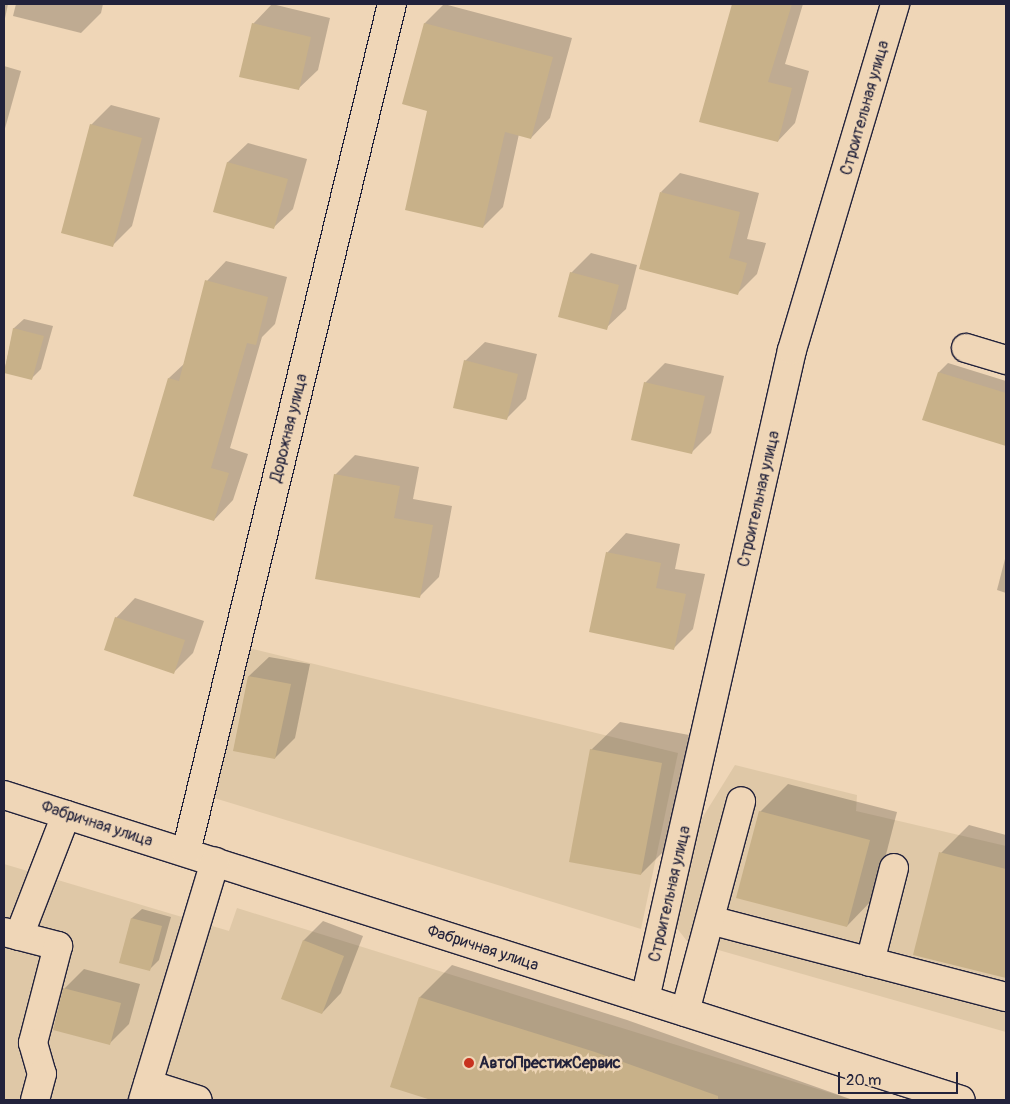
<!DOCTYPE html>
<html>
<head>
<meta charset="utf-8">
<style>
	body { margin:0 }
	#map { position:relative; width:1010px; height:1104px; overflow:hidden; background:#efd6b7; font-family:Pangolin,sans-serif }
	div>[style] { position:absolute }
	[style*='--x'] { left:calc(var(--x)*1px); top:calc(var(--y)*1px); width:calc(var(--w)*1px); rotate:calc(var(--a)*1deg) }
	.built>* { inset:0; background:#dfc8a7 }
	.shadow>* { inset:0; background:#0003 }
	.building>* { inset:0; background:#c8b189 }
	.roads { filter:drop-shadow(1px 0 #22223b) drop-shadow(-1px 0 #22223b) drop-shadow(0 1px #22223b) drop-shadow(0 -1px #22223b) }
	.minor>* { height:28px; margin:-14px; padding:0 14px; transform-origin:14px; border-radius:14px; background:#efd6b7 }
	.dots>* { width:14px; height:14px; translate:-50% -50%; box-sizing:border-box; border:2px solid #efd6b7; border-radius:50% }
	span { translate:-50% -50%; white-space:nowrap; text-align:center; line-height:1.15; -webkit-text-stroke:5px #efd6b7; paint-order:stroke }
	.street-label { font-size:16px; color:#22223b }
	.poi-label { font-size:16px; color:#22223b; font-weight:700 }
	.left { translate:0 -50%; text-align:left }
	.frame { position:absolute; inset:0; border:5px solid #22223b; pointer-events:none }
	.scale { position:absolute; left:838px; top:1072px; width:120px; height:22px; box-sizing:border-box; border:2px solid #22223b; border-top:0; padding-left:6px; font-size:15px; line-height:18px; white-space:nowrap; color:#22223b; -webkit-text-stroke:4px #efd6b7; paint-order:stroke }
</style>
</head>
<body>
<div id="map">
	<div class="built">
		<div style="clip-path:polygon(249px 648px,678px 753px,641px 929px,211px 797px)"></div>
		<div style="clip-path:polygon(735px 765px,857px 795px,856px 811px,1006px 846px,1006px 1032px,687px 941px,672px 922px,696px 828px)"></div>
		<div style="clip-path:polygon(4px 864px,229px 931px,237px 908px,853px 1100px,4px 1100px)"></div>
	</div>
	<div class="shadow">
		<div style="clip-path:polygon(4px 4px,8px 4px,4px 23px)"></div>
		<div style="clip-path:polygon(16px 4px,103px 4px,101px 13px,81px 33px,13px 16px)"></div>
		<div style="clip-path:polygon(272px 4px,330px 18px,318px 70px,298px 89px,253px 24px)"></div>
		<div style="clip-path:polygon(444px 4px,572px 38px,550px 118px,531px 138px,519px 134px,503px 207px,483px 227px,429px 110px,425px 23px)"></div>
		<div style="clip-path:polygon(735px 4px,803px 4px,785px 64px,809px 71px,795px 123px,778px 141px,700px 121px)"></div>
		<div style="clip-path:polygon(4px 66px,21px 71px,4px 132px)"></div>
		<div style="clip-path:polygon(111px 105px,160px 118px,132px 226px,113px 245px,91px 125px)"></div>
		<div style="clip-path:polygon(248px 143px,307px 159px,293px 209px,273px 228px,214px 211px,228px 162px)"></div>
		<div style="clip-path:polygon(680px 173px,759px 193px,747px 239px,766px 243px,757px 274px,738px 293px,661px 192px)"></div>
		<div style="clip-path:polygon(591px 253px,637px 265px,626px 309px,606px 328px,571px 273px)"></div>
		<div style="clip-path:polygon(226px 261px,287px 277px,275px 324px,262px 337px,230px 448px,248px 454px,233px 500px,214px 520px,169px 378px,186px 362px,207px 281px)"></div>
		<div style="clip-path:polygon(24px 319px,53px 326px,41px 369px,31px 379px,4px 372px,14px 328px)"></div>
		<div style="clip-path:polygon(485px 342px,537px 354px,526px 399px,506px 419px,465px 361px)"></div>
		<div style="clip-path:polygon(665px 363px,724px 376px,711px 433px,691px 453px,645px 383px)"></div>
		<div style="clip-path:polygon(948px 363px,1006px 381px,1006px 444px,924px 419px,939px 372px)"></div>
		<div style="clip-path:polygon(355px 455px,419px 467px,413px 499px,452px 506px,439px 577px,420px 596px,335px 475px)"></div>
		<div style="clip-path:polygon(626px 533px,680px 544px,675px 569px,705px 574px,693px 629px,674px 648px,607px 553px)"></div>
		<div style="clip-path:polygon(1006px 555px,1006px 593px,997px 590px)"></div>
		<div style="clip-path:polygon(135px 598px,204px 621px,193px 653px,174px 672px,116px 618px)"></div>
		<div style="clip-path:polygon(269px 657px,310px 664px,295px 738px,275px 758px,234px 750px,249px 676px)"></div>
		<div style="clip-path:polygon(620px 722px,689px 735px,669px 846px,641px 874px,591px 750px)"></div>
		<div style="clip-path:polygon(788px 784px,897px 812px,875px 897px,847px 926px,760px 812px)"></div>
		<div style="clip-path:polygon(969px 825px,1006px 835px,1006px 977px,915px 954px,941px 853px)"></div>
		<div style="clip-path:polygon(142px 909px,171px 917px,159px 960px,149px 970px,120px 962px,132px 918px)"></div>
		<div style="clip-path:polygon(323px 921px,363px 936px,341px 993px,322px 1013px,282px 998px,304px 940px)"></div>
		<div style="clip-path:polygon(452px 965px,627px 1020px,853px 1100px,435px 1100px,391px 1086px,420px 997px)"></div>
		<div style="clip-path:polygon(84px 969px,140px 984px,129px 1024px,109px 1044px,54px 1029px,65px 988px)"></div>
	</div>
	<div class="building">
		<div style="clip-path:polygon(732px 4px,792px 4px,768px 82px,792px 88px,778px 142px,699px 122px)"></div>
		<div style="clip-path:polygon(252px 23px,311px 37px,299px 90px,239px 77px)"></div>
		<div style="clip-path:polygon(424px 23px,553px 57px,531px 139px,505px 132px,483px 228px,405px 210px,427px 111px,402px 104px)"></div>
		<div style="clip-path:polygon(90px 124px,142px 138px,113px 247px,61px 233px)"></div>
		<div style="clip-path:polygon(227px 162px,288px 179px,274px 229px,213px 212px)"></div>
		<div style="clip-path:polygon(660px 192px,740px 212px,729px 258px,747px 263px,738px 295px,639px 269px)"></div>
		<div style="clip-path:polygon(570px 272px,619px 285px,607px 330px,558px 317px)"></div>
		<div style="clip-path:polygon(205px 280px,268px 297px,256px 345px,247px 343px,211px 468px,229px 473px,214px 521px,133px 496px,168px 378px,179px 381px)"></div>
		<div style="clip-path:polygon(13px 328px,44px 336px,32px 380px,4px 373px)"></div>
		<div style="clip-path:polygon(464px 360px,518px 374px,507px 420px,453px 408px)"></div>
		<div style="clip-path:polygon(938px 372px,1006px 393px,1006px 446px,922px 420px)"></div>
		<div style="clip-path:polygon(644px 382px,705px 396px,692px 454px,631px 440px)"></div>
		<div style="clip-path:polygon(334px 474px,400px 486px,394px 518px,433px 525px,420px 598px,315px 579px)"></div>
		<div style="clip-path:polygon(606px 552px,661px 563px,656px 588px,686px 594px,674px 650px,589px 632px)"></div>
		<div style="clip-path:polygon(115px 617px,185px 640px,174px 674px,104px 650px)"></div>
		<div style="clip-path:polygon(248px 676px,291px 684px,275px 759px,233px 751px)"></div>
		<div style="clip-path:polygon(590px 749px,662px 763px,641px 875px,569px 862px)"></div>
		<div style="clip-path:polygon(759px 811px,870px 840px,847px 927px,736px 898px)"></div>
		<div style="clip-path:polygon(939px 852px,1006px 869px,1006px 978px,913px 955px)"></div>
		<div style="clip-path:polygon(131px 918px,162px 926px,150px 971px,119px 963px)"></div>
		<div style="clip-path:polygon(303px 940px,344px 956px,322px 1014px,281px 999px)"></div>
		<div style="clip-path:polygon(63px 988px,121px 1003px,110px 1045px,53px 1030px)"></div>
		<div style="clip-path:polygon(419px 997px,595px 1052px,718px 1096px,718px 1100px,431px 1100px,390px 1087px)"></div>
	</div>
	<div class="roads">
		<div class="minor">
			<div style="--x:966;--y:348;--w:42;--a:16.7"></div>
			<div style="--x:4;--y:795;--w:1004;--a:17.68"></div>
			<div style="--x:186;--y:852;--w:873;--a:-76.35"></div>
			<div style="--x:710;--y:920;--w:306;--a:14.6"></div>
			<div style="--x:4;--y:932;--w:56;--a:14.5"></div>
			<div style="--x:58;--y:946;--w:100;--a:104.5"></div>
			<div style="--x:33;--y:1043;--w:32;--a:74"></div>
			<div style="--x:42;--y:1074;--w:27;--a:105"></div>
			<div style="--x:19;--y:936;--w:130;--a:-68.8"></div>
			<div style="--x:870;--y:962;--w:97;--a:-75.7"></div>
			<div style="--x:645;--y:999;--w:665;--a:-77.24"></div>
			<div style="--x:792;--y:350;--w:361;--a:-73.4"></div>
			<div style="--x:685;--y:1012;--w:218;--a:-75.1"></div>
			<div style="--x:148;--y:1084;--w:52;--a:17.7"></div>
			<div style="--x:143;--y:1100;--w:249;--a:-73.2"></div>
		</div>
	</div>
	<div class="dots">
		<div style="left:469px;top:1063px;background:#c8321e"></div>
	</div>
	<div class="street-label">
		<span style="left:865px;top:108px;rotate:-74deg">Строительная улица</span>
		<span style="left:289px;top:428px;rotate:-76deg">Дорожная улица</span>
		<span style="left:759px;top:499px;rotate:-77deg">Строительная улица</span>
		<span style="left:97px;top:824px;rotate:18deg">Фабричная улица</span>
		<span style="left:670px;top:894px;rotate:-77deg">Строительная улица</span>
		<span style="left:483px;top:948px;rotate:18deg">Фабричная улица</span>
	</div>
	<div class="poi-label">
		<span class="left" style="left:479px;top:1063px">АвтоПрестижСервис</span>
	</div>
	<div class="frame"></div>
	<div class="scale">20 m</div>
</div>
</body>
</html>
